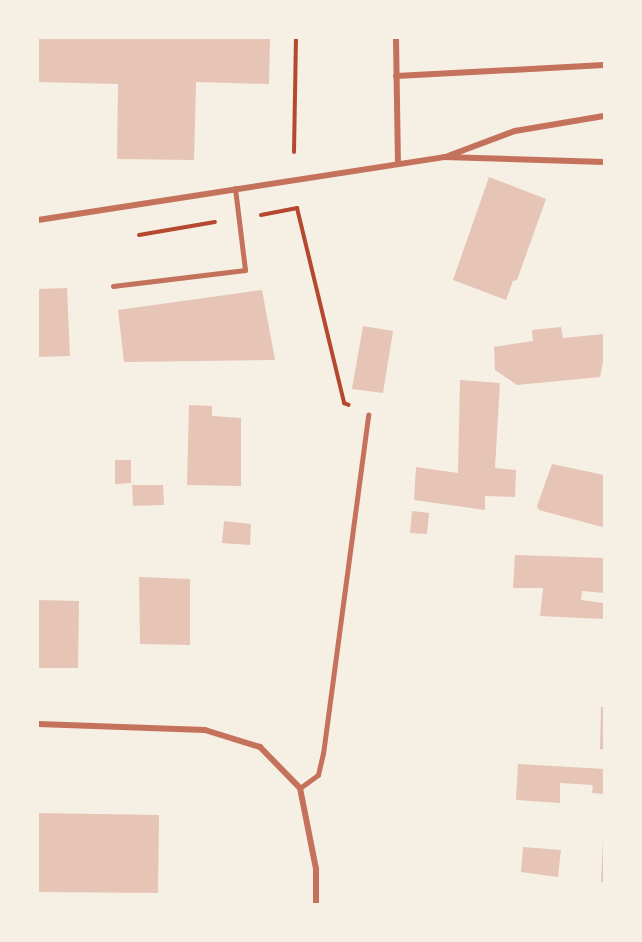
<!DOCTYPE html>
<html>
<head>
<meta charset="utf-8">
<style>
	body { margin:0 }
	#map { position:relative; width:642px; height:942px; overflow:hidden; background:#f6efe4; font-family:Ubuntu,sans-serif }
	div>[style] { position:absolute }
	[style*='--x'] { left:calc(var(--x)*1px); top:calc(var(--y)*1px); width:calc(var(--w)*1px); rotate:calc(var(--a)*1deg) }
	.building>* { inset:0; background:#e6c5b7 }
	.path>* { height:4px; margin:-2px; padding:0 2px; transform-origin:2px; border-radius:2px; background:#b5482f }
	.service>* { height:4.5px; margin:-2.25px; padding:0 2.25px; transform-origin:2.25px; border-radius:2.25px; background:#c5725c }
	.minor>* { height:6px; margin:-3px; padding:0 3px; transform-origin:3px; border-radius:3px; background:#c5725c }
	span { translate:-50% -50%; white-space:nowrap; text-align:center; line-height:1.15; -webkit-text-stroke:5px #f6efe4; paint-order:stroke }
	.frame { position:absolute; inset:0; border:39px solid #f6efe4; pointer-events:none }
</style>
</head>
<body>
<div id="map">
	<div class="building">
		<div style="clip-path:polygon(38px 38px,270px 38px,269px 84px,196px 82px,194px 160px,117px 159px,118px 84px,38px 82px)"></div>
		<div style="clip-path:polygon(489px 177px,546px 199px,517px 280px,513px 281px,506px 300px,453px 280px)"></div>
		<div style="clip-path:polygon(67px 288px,70px 356px,38px 357px,38px 289px)"></div>
		<div style="clip-path:polygon(262px 290px,275px 360px,124px 362px,118px 310px)"></div>
		<div style="clip-path:polygon(363px 326px,393px 331px,383px 393px,352px 389px)"></div>
		<div style="clip-path:polygon(561px 327px,563px 338px,604px 334px,604px 357px,600px 377px,517px 385px,495px 370px,494px 347px,533px 341px,532px 330px)"></div>
		<div style="clip-path:polygon(460px 380px,500px 383px,495px 468px,516px 470px,515px 497px,485px 496px,485px 510px,414px 500px,416px 467px,458px 473px)"></div>
		<div style="clip-path:polygon(189px 405px,212px 406px,212px 416px,241px 418px,241px 486px,187px 485px)"></div>
		<div style="clip-path:polygon(115px 460px,131px 460px,131px 483px,115px 484px)"></div>
		<div style="clip-path:polygon(552px 464px,604px 475px,604px 524px,602px 527px,539px 510px,537px 506px)"></div>
		<div style="clip-path:polygon(132px 485px,163px 485px,164px 505px,133px 506px)"></div>
		<div style="clip-path:polygon(412px 511px,429px 513px,427px 534px,410px 533px)"></div>
		<div style="clip-path:polygon(224px 521px,251px 524px,250px 545px,222px 543px)"></div>
		<div style="clip-path:polygon(515px 555px,604px 558px,604px 593px,582px 591px,581px 600px,604px 603px,604px 619px,540px 616px,543px 588px,513px 588px)"></div>
		<div style="clip-path:polygon(139px 577px,190px 579px,190px 645px,140px 644px)"></div>
		<div style="clip-path:polygon(38px 600px,79px 601px,78px 668px,38px 668px)"></div>
		<div style="clip-path:polygon(601px 707px,604px 707px,604px 750px,600px 749px)"></div>
		<div style="clip-path:polygon(518px 764px,604px 769px,604px 794px,592px 793px,593px 785px,560px 783px,560px 803px,516px 800px)"></div>
		<div style="clip-path:polygon(38px 813px,159px 815px,158px 893px,38px 892px)"></div>
		<div style="clip-path:polygon(603px 839px,604px 839px,604px 882px,601px 882px)"></div>
		<div style="clip-path:polygon(523px 847px,561px 850px,558px 877px,521px 872px)"></div>
	</div>
	<div class="path">
		<div style="--x:294;--y:152;--w:114;--a:-89"></div>
		<div style="--x:261;--y:215;--w:37;--a:-11"></div>
		<div style="--x:297;--y:208;--w:201;--a:76.4"></div>
		<div style="--x:344;--y:403;--w:5;--a:22"></div>
		<div style="--x:139;--y:235;--w:77;--a:-9.7"></div>
	</div>
	<div class="service">
		<div style="--x:113;--y:286;--w:133;--a:-6.9"></div>
		<div style="--x:245;--y:270;--w:82;--a:-97"></div>
		<div style="--x:300;--y:788;--w:22;--a:-36"></div>
		<div style="--x:318;--y:775;--w:22;--a:-77"></div>
		<div style="--x:323;--y:754;--w:342;--a:-82.4"></div>
	</div>
	<div class="minor">
		<div style="--x:396;--y:38;--w:126;--a:89.1"></div>
		<div style="--x:396;--y:76;--w:208;--a:-3"></div>
		<div style="--x:448;--y:156;--w:72;--a:-20.5"></div>
		<div style="--x:515;--y:131;--w:90;--a:-9.6"></div>
		<div style="--x:38;--y:220;--w:411;--a:-8.8"></div>
		<div style="--x:444;--y:157;--w:160;--a:1.8"></div>
		<div style="--x:38;--y:724;--w:167;--a:2.1"></div>
		<div style="--x:205;--y:730;--w:58;--a:17.2"></div>
		<div style="--x:260;--y:747;--w:57;--a:45.7"></div>
		<div style="--x:300;--y:788;--w:83;--a:78.8"></div>
		<div style="--x:316;--y:869;--w:35;--a:90"></div>
	</div>
	<div class="frame"></div>
</div>
</body>
</html>
